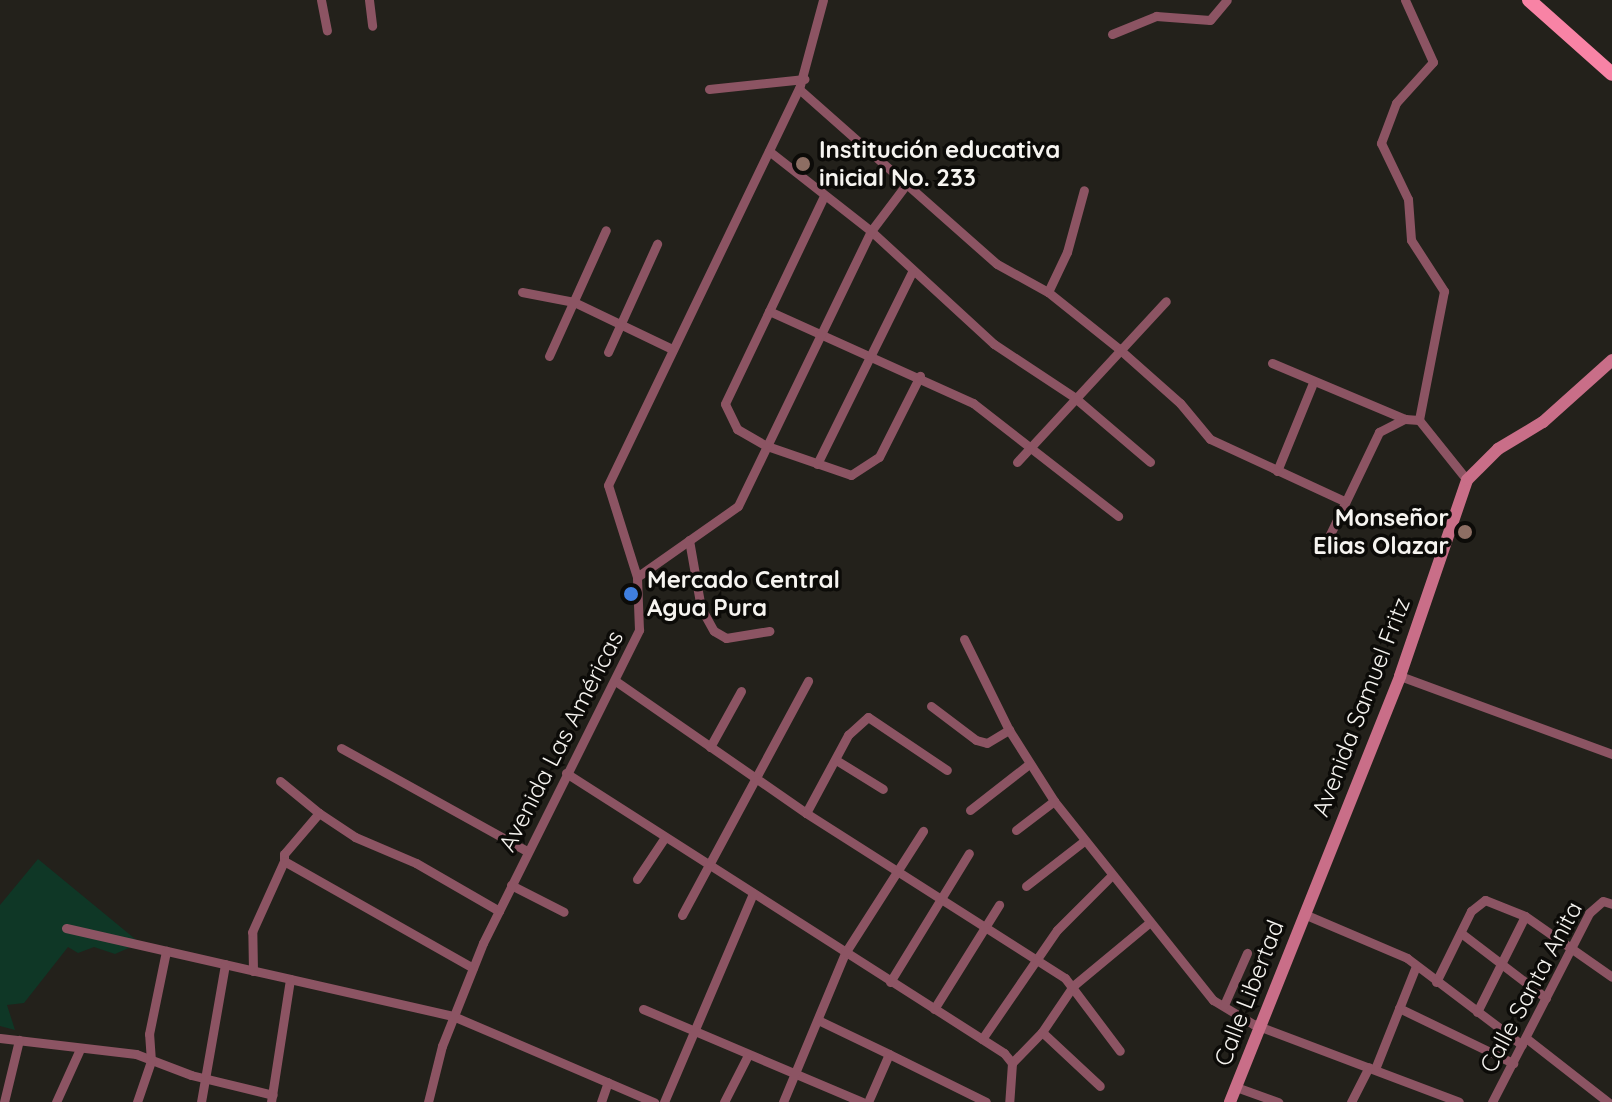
<!DOCTYPE html>
<html>
<head>
<meta charset="utf-8">
<style>
	body { margin:0 }
	#map { position:relative; width:1612px; height:1102px; overflow:hidden; background:#23211b; font-family:Quicksand,sans-serif }
	div>[style] { position:absolute }
	[style*='--x'] { left:calc(var(--x)*1px); top:calc(var(--y)*1px); width:calc(var(--w)*1px); rotate:calc(var(--a)*1deg) }
	.green>* { inset:0; background:#0f3726 }
	.street>* { height:9px; margin:-4.5px; padding:0 4.5px; transform-origin:4.5px; border-radius:4.5px; background:#8c5463 }
	.secondary>* { height:12px; margin:-6px; padding:0 6px; transform-origin:6px; border-radius:6px; background:#c96e88 }
	.primary>* { height:14px; margin:-7px; padding:0 7px; transform-origin:7px; border-radius:7px; background:#f883a5 }
	.dots>* { width:22px; height:22px; translate:-50% -50%; box-sizing:border-box; border:4px solid #0c0b08; border-radius:50% }
	span { translate:-50% -50%; white-space:nowrap; text-align:center; line-height:1.15; -webkit-text-stroke:7px #0c0b08; paint-order:stroke }
	.poi-label { font-size:24px; color:#f6f4f0; font-weight:700 }
	.left { translate:0 -50%; text-align:left }
	.right { translate:-100% -50%; text-align:right }
	.street-label { font-size:24px; color:#f6f4f0 }
</style>
</head>
<body>
<div id="map">
	<div class="green">
		<div style="clip-path:polygon(38px 859px,140px 943px,115px 954px,94px 947px,78px 953px,68px 947px,24px 1003px,7px 1005px,15px 1030px,0 1026px,0 905px)"></div>
	</div>
	<div class="street">
		<div style="--x:321;--y:0;--w:31;--a:79"></div>
		<div style="--x:369;--y:0;--w:26;--a:83"></div>
		<div style="--x:1405;--y:0;--w:68;--a:65.7"></div>
		<div style="--x:1433;--y:62;--w:55;--a:132.1"></div>
		<div style="--x:1396;--y:103;--w:43;--a:110.6"></div>
		<div style="--x:1381;--y:143;--w:62;--a:64.3"></div>
		<div style="--x:1408;--y:199;--w:41;--a:85.8"></div>
		<div style="--x:1411;--y:240;--w:61;--a:57.1"></div>
		<div style="--x:1444;--y:291;--w:131;--a:101"></div>
		<div style="--x:1419;--y:420;--w:77;--a:51.3"></div>
		<div style="--x:1112;--y:34;--w:48;--a:-22.2"></div>
		<div style="--x:1156;--y:16;--w:54;--a:4.2"></div>
		<div style="--x:1210;--y:20;--w:26;--a:-50"></div>
		<div style="--x:709;--y:89;--w:96;--a:-6"></div>
		<div style="--x:799;--y:89;--w:264;--a:41.5"></div>
		<div style="--x:997;--y:264;--w:58;--a:28.8"></div>
		<div style="--x:1048;--y:292;--w:90;--a:38.7"></div>
		<div style="--x:1118;--y:348;--w:83;--a:41.6"></div>
		<div style="--x:1180;--y:403;--w:47;--a:50.2"></div>
		<div style="--x:1210;--y:439;--w:148;--a:24.8"></div>
		<div style="--x:769;--y:151;--w:130;--a:38.1"></div>
		<div style="--x:871;--y:231;--w:167;--a:42.6"></div>
		<div style="--x:994;--y:344;--w:96;--a:33.5"></div>
		<div style="--x:1074;--y:397;--w:100;--a:40.5"></div>
		<div style="--x:824;--y:196;--w:230;--a:115.5"></div>
		<div style="--x:725;--y:404;--w:28;--a:64"></div>
		<div style="--x:737;--y:429;--w:34;--a:30"></div>
		<div style="--x:767;--y:446;--w:89;--a:19"></div>
		<div style="--x:851;--y:475;--w:33;--a:-33"></div>
		<div style="--x:879;--y:457;--w:91;--a:-63.2"></div>
		<div style="--x:522;--y:292;--w:53;--a:10.9"></div>
		<div style="--x:574;--y:302;--w:109;--a:25.6"></div>
		<div style="--x:1048;--y:292;--w:44;--a:-64.6"></div>
		<div style="--x:1067;--y:252;--w:64;--a:-74.7"></div>
		<div style="--x:769;--y:311;--w:224;--a:24.3"></div>
		<div style="--x:973;--y:403;--w:184;--a:37.9"></div>
		<div style="--x:608;--y:352;--w:119;--a:-65.6"></div>
		<div style="--x:549;--y:356;--w:138;--a:-65.7"></div>
		<div style="--x:1272;--y:363;--w:144;--a:22.8"></div>
		<div style="--x:1017;--y:462;--w:219;--a:-47.2"></div>
		<div style="--x:817;--y:464;--w:214;--a:-63.7"></div>
		<div style="--x:1277;--y:471;--w:95;--a:-67.8"></div>
		<div style="--x:689;--y:540;--w:69;--a:80"></div>
		<div style="--x:701;--y:608;--w:26;--a:61"></div>
		<div style="--x:714;--y:631;--w:14;--a:30"></div>
		<div style="--x:726;--y:638;--w:44;--a:-9.2"></div>
		<div style="--x:1323;--y:549;--w:130;--a:-64.4"></div>
		<div style="--x:1379;--y:432;--w:29;--a:-27"></div>
		<div style="--x:1405;--y:419;--w:14;--a:4"></div>
		<div style="--x:637;--y:577;--w:123;--a:-35.1"></div>
		<div style="--x:738;--y:506;--w:305;--a:-64.2"></div>
		<div style="--x:871;--y:231;--w:56;--a:-52.9"></div>
		<div style="--x:964;--y:639;--w:102;--a:63.7"></div>
		<div style="--x:1009;--y:730;--w:84;--a:57.6"></div>
		<div style="--x:1054;--y:801;--w:255;--a:51.4"></div>
		<div style="--x:1213;--y:1000;--w:47;--a:31"></div>
		<div style="--x:1253;--y:1024;--w:220;--a:20.7"></div>
		<div style="--x:1400;--y:676;--w:226;--a:20.2"></div>
		<div style="--x:617;--y:682;--w:230;--a:34.7"></div>
		<div style="--x:806;--y:813;--w:307;--a:32.5"></div>
		<div style="--x:1065;--y:978;--w:91;--a:53"></div>
		<div style="--x:931;--y:706;--w:56;--a:37.1"></div>
		<div style="--x:976;--y:740;--w:11;--a:15"></div>
		<div style="--x:987;--y:743;--w:26;--a:-31"></div>
		<div style="--x:710;--y:747;--w:64;--a:-61"></div>
		<div style="--x:341;--y:748;--w:213;--a:29"></div>
		<div style="--x:836;--y:760;--w:55;--a:31.7"></div>
		<div style="--x:566;--y:773;--w:520;--a:32.59"></div>
		<div style="--x:1004;--y:1053;--w:13;--a:51"></div>
		<div style="--x:1012;--y:1063;--w:39;--a:94"></div>
		<div style="--x:280;--y:781;--w:50;--a:39.4"></div>
		<div style="--x:319;--y:813;--w:54;--a:130.5"></div>
		<div style="--x:284;--y:854;--w:7;--a:90"></div>
		<div style="--x:284;--y:861;--w:217;--a:29.5"></div>
		<div style="--x:970;--y:810;--w:75;--a:-37.9"></div>
		<div style="--x:319;--y:813;--w:43;--a:33.7"></div>
		<div style="--x:355;--y:837;--w:66;--a:23.1"></div>
		<div style="--x:416;--y:863;--w:96;--a:30"></div>
		<div style="--x:806;--y:813;--w:89;--a:-61.7"></div>
		<div style="--x:848;--y:735;--w:27;--a:-42"></div>
		<div style="--x:868;--y:717;--w:95;--a:33.9"></div>
		<div style="--x:1016;--y:830;--w:48;--a:-37.3"></div>
		<div style="--x:637;--y:879;--w:50;--a:-56.3"></div>
		<div style="--x:511;--y:885;--w:59;--a:27"></div>
		<div style="--x:1026;--y:886;--w:73;--a:-37.8"></div>
		<div style="--x:1304;--y:914;--w:112;--a:23.1"></div>
		<div style="--x:1407;--y:958;--w:144;--a:37.1"></div>
		<div style="--x:682;--y:915;--w:266;--a:-61.7"></div>
		<div style="--x:66;--y:928;--w:230;--a:12.8"></div>
		<div style="--x:1461;--y:933;--w:107;--a:37.4"></div>
		<div style="--x:253;--y:971;--w:39;--a:-91"></div>
		<div style="--x:252;--y:932;--w:78;--a:-65.7"></div>
		<div style="--x:890;--y:982;--w:151;--a:-58.5"></div>
		<div style="--x:1436;--y:982;--w:79;--a:-63.8"></div>
		<div style="--x:1471;--y:911;--w:18;--a:-38"></div>
		<div style="--x:1485;--y:900;--w:43;--a:21.8"></div>
		<div style="--x:1525;--y:916;--w:106;--a:35"></div>
		<div style="--x:1224;--y:1005;--w:57;--a:-66.1"></div>
		<div style="--x:1399;--y:1008;--w:127;--a:25.8"></div>
		<div style="--x:643;--y:1009;--w:238;--a:23"></div>
		<div style="--x:934;--y:1009;--w:123;--a:-58"></div>
		<div style="--x:1477;--y:1012;--w:107;--a:-63.4"></div>
		<div style="--x:818;--y:1020;--w:79;--a:25.6"></div>
		<div style="--x:1042;--y:1032;--w:79;--a:43"></div>
		<div style="--x:0;--y:1038;--w:137;--a:6.7"></div>
		<div style="--x:136;--y:1054;--w:59;--a:20.9"></div>
		<div style="--x:191;--y:1075;--w:84;--a:13.7"></div>
		<div style="--x:1526;--y:1038;--w:104;--a:38"></div>
		<div style="--x:982;--y:1039;--w:132;--a:-55.5"></div>
		<div style="--x:1057;--y:930;--w:78;--a:-45"></div>
		<div style="--x:1012;--y:1063;--w:43;--a:-45.9"></div>
		<div style="--x:1042;--y:1032;--w:55;--a:-56"></div>
		<div style="--x:1073;--y:986;--w:100;--a:-39.7"></div>
		<div style="--x:1375;--y:1069;--w:111;--a:-68.3"></div>
		<div style="--x:1236;--y:1087;--w:45;--a:19.7"></div>
		<div style="--x:4;--y:1102;--w:64;--a:-76.4"></div>
		<div style="--x:56;--y:1102;--w:58;--a:-65.6"></div>
		<div style="--x:137;--y:1102;--w:43;--a:-71.1"></div>
		<div style="--x:151;--y:1061;--w:27;--a:-94"></div>
		<div style="--x:149;--y:1034;--w:85;--a:-78.4"></div>
		<div style="--x:201;--y:1102;--w:140;--a:-80.1"></div>
		<div style="--x:271;--y:1102;--w:124;--a:-81.2"></div>
		<div style="--x:290;--y:979;--w:167;--a:12.8"></div>
		<div style="--x:453;--y:1016;--w:219;--a:23.2"></div>
		<div style="--x:428;--y:1102;--w:58;--a:-76"></div>
		<div style="--x:442;--y:1046;--w:111;--a:-68.3"></div>
		<div style="--x:483;--y:943;--w:350;--a:-63.5"></div>
		<div style="--x:639;--y:630;--w:53;--a:-92.2"></div>
		<div style="--x:637;--y:577;--w:96;--a:-107.5"></div>
		<div style="--x:608;--y:485;--w:440;--a:-64.3"></div>
		<div style="--x:799;--y:89;--w:92;--a:-74.9"></div>
		<div style="--x:601;--y:1102;--w:21;--a:-71"></div>
		<div style="--x:664;--y:1102;--w:227;--a:-66.9"></div>
		<div style="--x:724;--y:1102;--w:53;--a:-62.9"></div>
		<div style="--x:783;--y:1102;--w:161;--a:-67.4"></div>
		<div style="--x:845;--y:953;--w:145;--a:-57.4"></div>
		<div style="--x:868;--y:1102;--w:52;--a:-66.4"></div>
		<div style="--x:889;--y:1054;--w:108;--a:26.3"></div>
		<div style="--x:1351;--y:1102;--w:39;--a:-63"></div>
		<div style="--x:1492;--y:1102;--w:212;--a:-62.8"></div>
		<div style="--x:1589;--y:913;--w:18;--a:-41"></div>
		<div style="--x:1603;--y:901;--w:9;--a:18"></div>
	</div>
	<div class="secondary">
		<div style="--x:1230;--y:1102;--w:459;--a:-68.2"></div>
		<div style="--x:1400;--y:676;--w:207;--a:-71.1"></div>
		<div style="--x:1467;--y:480;--w:44;--a:-45"></div>
		<div style="--x:1498;--y:449;--w:52;--a:-31"></div>
		<div style="--x:1543;--y:422;--w:93;--a:-41.9"></div>
	</div>
	<div class="primary">
		<div style="--x:1529;--y:0;--w:111;--a:41.7"></div>
	</div>
	<div class="dots">
		<div style="left:803px;top:164px;background:#8d6e63"></div>
		<div style="left:1465px;top:532px;background:#8d6e63"></div>
		<div style="left:631px;top:594px;background:#3f7fe0"></div>
	</div>
	<div class="poi-label">
		<span class="left" style="left:819px;top:164px">Institución educativa<br>inicial No. 233</span>
		<span class="right" style="left:1449px;top:532px">Monseñor<br>Elias Olazar</span>
		<span class="left" style="left:647px;top:594px">Mercado Central<br>Agua Pura</span>
	</div>
	<div class="street-label">
		<span style="left:1361px;top:707px;rotate:-69deg">Avenida Samuel Fritz</span>
		<span style="left:561px;top:741px;rotate:-63deg">Avenida Las Américas</span>
		<span style="left:1531px;top:987px;rotate:-62deg">Calle Santa Anita</span>
		<span style="left:1249px;top:993px;rotate:-69deg">Calle Libertad</span>
	</div>
</div>
</body>
</html>
